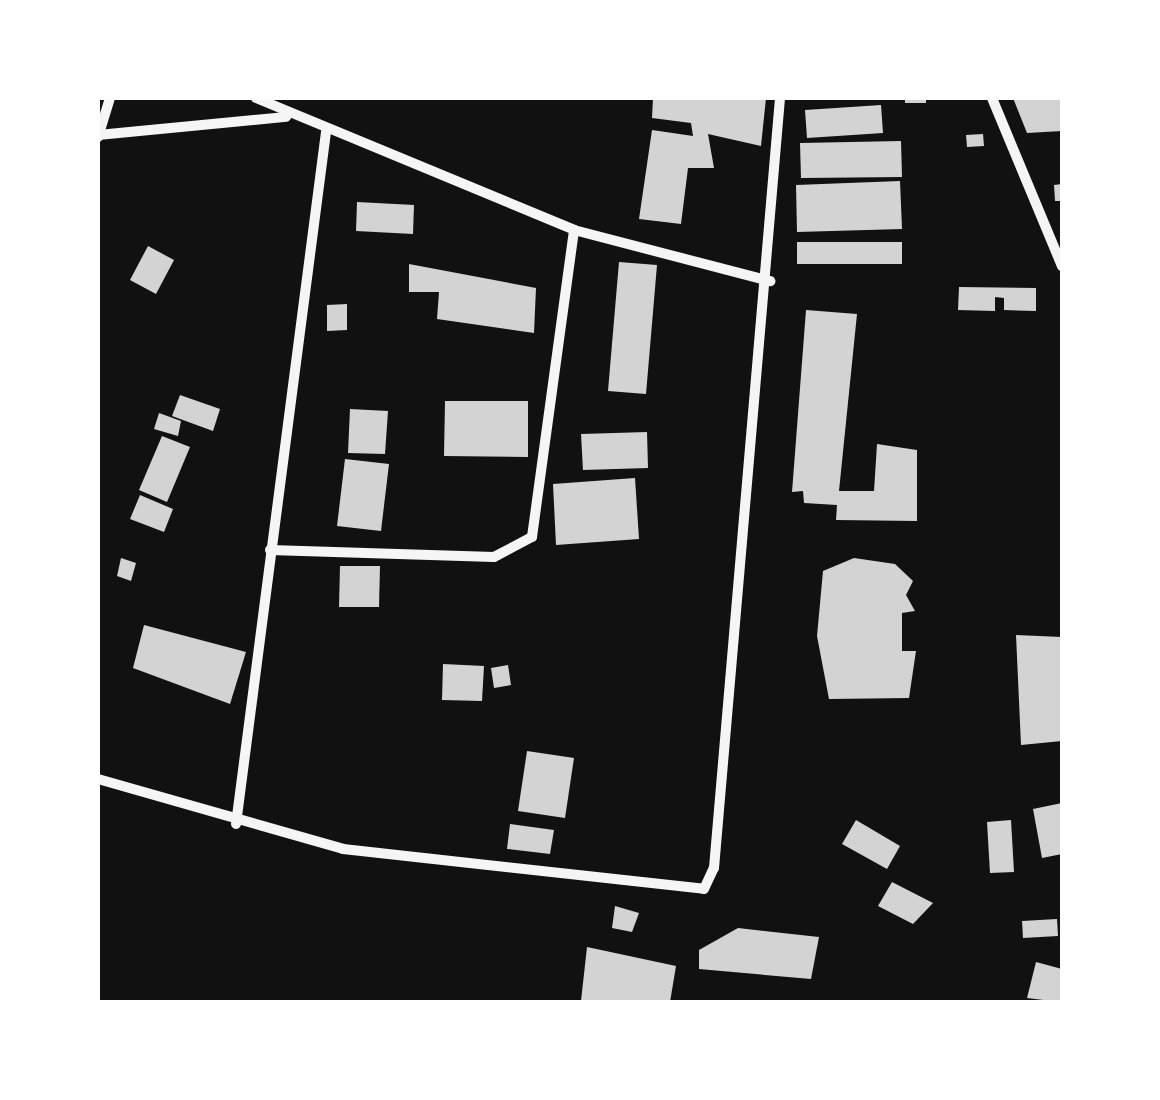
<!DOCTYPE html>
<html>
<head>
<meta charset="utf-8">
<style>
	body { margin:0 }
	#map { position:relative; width:1160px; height:1100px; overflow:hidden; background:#111; font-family:"Public Sans",sans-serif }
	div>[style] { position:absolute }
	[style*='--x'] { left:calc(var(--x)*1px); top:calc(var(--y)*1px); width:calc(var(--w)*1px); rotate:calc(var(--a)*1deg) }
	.building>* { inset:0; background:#d3d3d3 }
	.minor>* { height:10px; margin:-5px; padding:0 5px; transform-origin:5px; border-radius:5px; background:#f5f5f5 }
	span { translate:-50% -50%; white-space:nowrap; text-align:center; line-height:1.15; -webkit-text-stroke:9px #fff; paint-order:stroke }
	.frame { position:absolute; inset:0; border:100px solid #fff; pointer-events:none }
</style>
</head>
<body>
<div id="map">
	<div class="building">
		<div style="clip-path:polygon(653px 98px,766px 98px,761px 146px,708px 134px,714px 168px,688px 168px,681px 224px,639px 219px,652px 130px,693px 136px,691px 123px,652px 118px)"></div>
		<div style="clip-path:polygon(905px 98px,926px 98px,926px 103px,905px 103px)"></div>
		<div style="clip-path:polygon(1013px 98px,1062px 98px,1062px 131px,1027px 133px)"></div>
		<div style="clip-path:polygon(881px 105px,883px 133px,807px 138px,805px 110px)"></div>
		<div style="clip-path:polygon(983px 134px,984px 146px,967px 147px,966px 135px)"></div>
		<div style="clip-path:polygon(901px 141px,902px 177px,801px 178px,800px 143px)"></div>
		<div style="clip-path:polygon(900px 181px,902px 229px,797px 232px,796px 185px)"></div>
		<div style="clip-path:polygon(1062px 184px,1062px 201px,1055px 201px,1054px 185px)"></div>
		<div style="clip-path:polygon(357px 202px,414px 205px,413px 234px,356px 231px)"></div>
		<div style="clip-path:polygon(797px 242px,902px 242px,902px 264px,797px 264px)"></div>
		<div style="clip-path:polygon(148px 246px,174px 260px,156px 294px,130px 280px)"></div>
		<div style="clip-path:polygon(619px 262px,657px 265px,646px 394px,608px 391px)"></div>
		<div style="clip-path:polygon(409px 264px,536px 288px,534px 333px,437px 319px,439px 292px,409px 292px)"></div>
		<div style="clip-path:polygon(959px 287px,1036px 288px,1036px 311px,1004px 310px,1004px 298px,995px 297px,995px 311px,958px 310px)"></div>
		<div style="clip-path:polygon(347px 304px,347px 330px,327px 331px,327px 305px)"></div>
		<div style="clip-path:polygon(806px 310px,857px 314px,839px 491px,874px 491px,877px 444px,917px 450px,917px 521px,836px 520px,837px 505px,804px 503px,803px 491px,792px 492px)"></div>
		<div style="clip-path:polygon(180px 395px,220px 409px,213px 431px,172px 416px)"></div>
		<div style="clip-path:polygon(445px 401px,528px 401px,528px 457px,444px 456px)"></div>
		<div style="clip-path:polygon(350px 409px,388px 411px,385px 454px,348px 453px)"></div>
		<div style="clip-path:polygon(159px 413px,181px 421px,178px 436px,154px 429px)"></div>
		<div style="clip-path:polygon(647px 432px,648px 468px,583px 470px,581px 434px)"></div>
		<div style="clip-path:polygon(162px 436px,190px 447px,167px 502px,139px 490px)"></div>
		<div style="clip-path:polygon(345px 459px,389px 464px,381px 531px,337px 526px)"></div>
		<div style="clip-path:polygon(635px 478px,639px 539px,556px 545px,553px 484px)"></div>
		<div style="clip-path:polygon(140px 495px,173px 509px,164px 532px,130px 519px)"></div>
		<div style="clip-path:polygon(121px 558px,136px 563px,131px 581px,117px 576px)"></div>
		<div style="clip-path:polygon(854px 558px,895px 564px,913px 581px,906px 595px,915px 611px,902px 613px,902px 651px,916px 651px,909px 698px,829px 699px,817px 636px,823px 571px)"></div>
		<div style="clip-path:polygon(340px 566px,380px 566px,379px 607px,339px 607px)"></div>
		<div style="clip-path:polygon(144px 625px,246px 652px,230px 704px,133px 668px)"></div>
		<div style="clip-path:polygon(1016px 635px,1062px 637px,1062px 741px,1021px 745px)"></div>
		<div style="clip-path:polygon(443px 664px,484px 666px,482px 701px,442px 700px)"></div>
		<div style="clip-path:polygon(508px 665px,511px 685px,494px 688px,491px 668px)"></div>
		<div style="clip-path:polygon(527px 751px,574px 758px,565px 818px,518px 811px)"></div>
		<div style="clip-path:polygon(1062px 803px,1062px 854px,1042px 858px,1033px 809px)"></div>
		<div style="clip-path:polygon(856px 820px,900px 846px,887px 869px,842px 844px)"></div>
		<div style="clip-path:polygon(1011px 820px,1014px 872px,990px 873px,987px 822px)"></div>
		<div style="clip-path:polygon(510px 824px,554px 830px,550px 854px,507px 849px)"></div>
		<div style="clip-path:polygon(892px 882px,933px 903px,913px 924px,878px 906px)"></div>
		<div style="clip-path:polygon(615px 906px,639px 913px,632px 932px,612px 928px)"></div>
		<div style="clip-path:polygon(1057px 919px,1058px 936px,1023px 938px,1022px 921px)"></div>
		<div style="clip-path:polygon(738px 928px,819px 937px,811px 979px,699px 969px,699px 950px)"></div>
		<div style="clip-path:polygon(587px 947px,676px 966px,670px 1002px,581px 1001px)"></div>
		<div style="clip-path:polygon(1036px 962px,1062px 969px,1060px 1002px,1027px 998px)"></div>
	</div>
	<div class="minor">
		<div style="--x:256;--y:98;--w:344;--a:22.5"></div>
		<div style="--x:574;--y:230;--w:203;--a:14.6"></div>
		<div style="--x:992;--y:98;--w:182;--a:67.4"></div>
		<div style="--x:98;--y:135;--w:189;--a:-5.5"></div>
		<div style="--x:98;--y:137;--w:41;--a:-72.9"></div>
		<div style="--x:270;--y:550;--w:224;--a:1.8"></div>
		<div style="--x:494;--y:557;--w:43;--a:-27.8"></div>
		<div style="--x:532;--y:537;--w:310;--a:-82.2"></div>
		<div style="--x:98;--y:779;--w:255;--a:15.9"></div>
		<div style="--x:343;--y:849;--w:363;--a:6.3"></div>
		<div style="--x:704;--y:889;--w:23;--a:-65"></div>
		<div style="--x:714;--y:868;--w:773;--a:-85.1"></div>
		<div style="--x:236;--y:824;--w:698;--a:-82.59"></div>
	</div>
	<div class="frame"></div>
</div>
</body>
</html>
